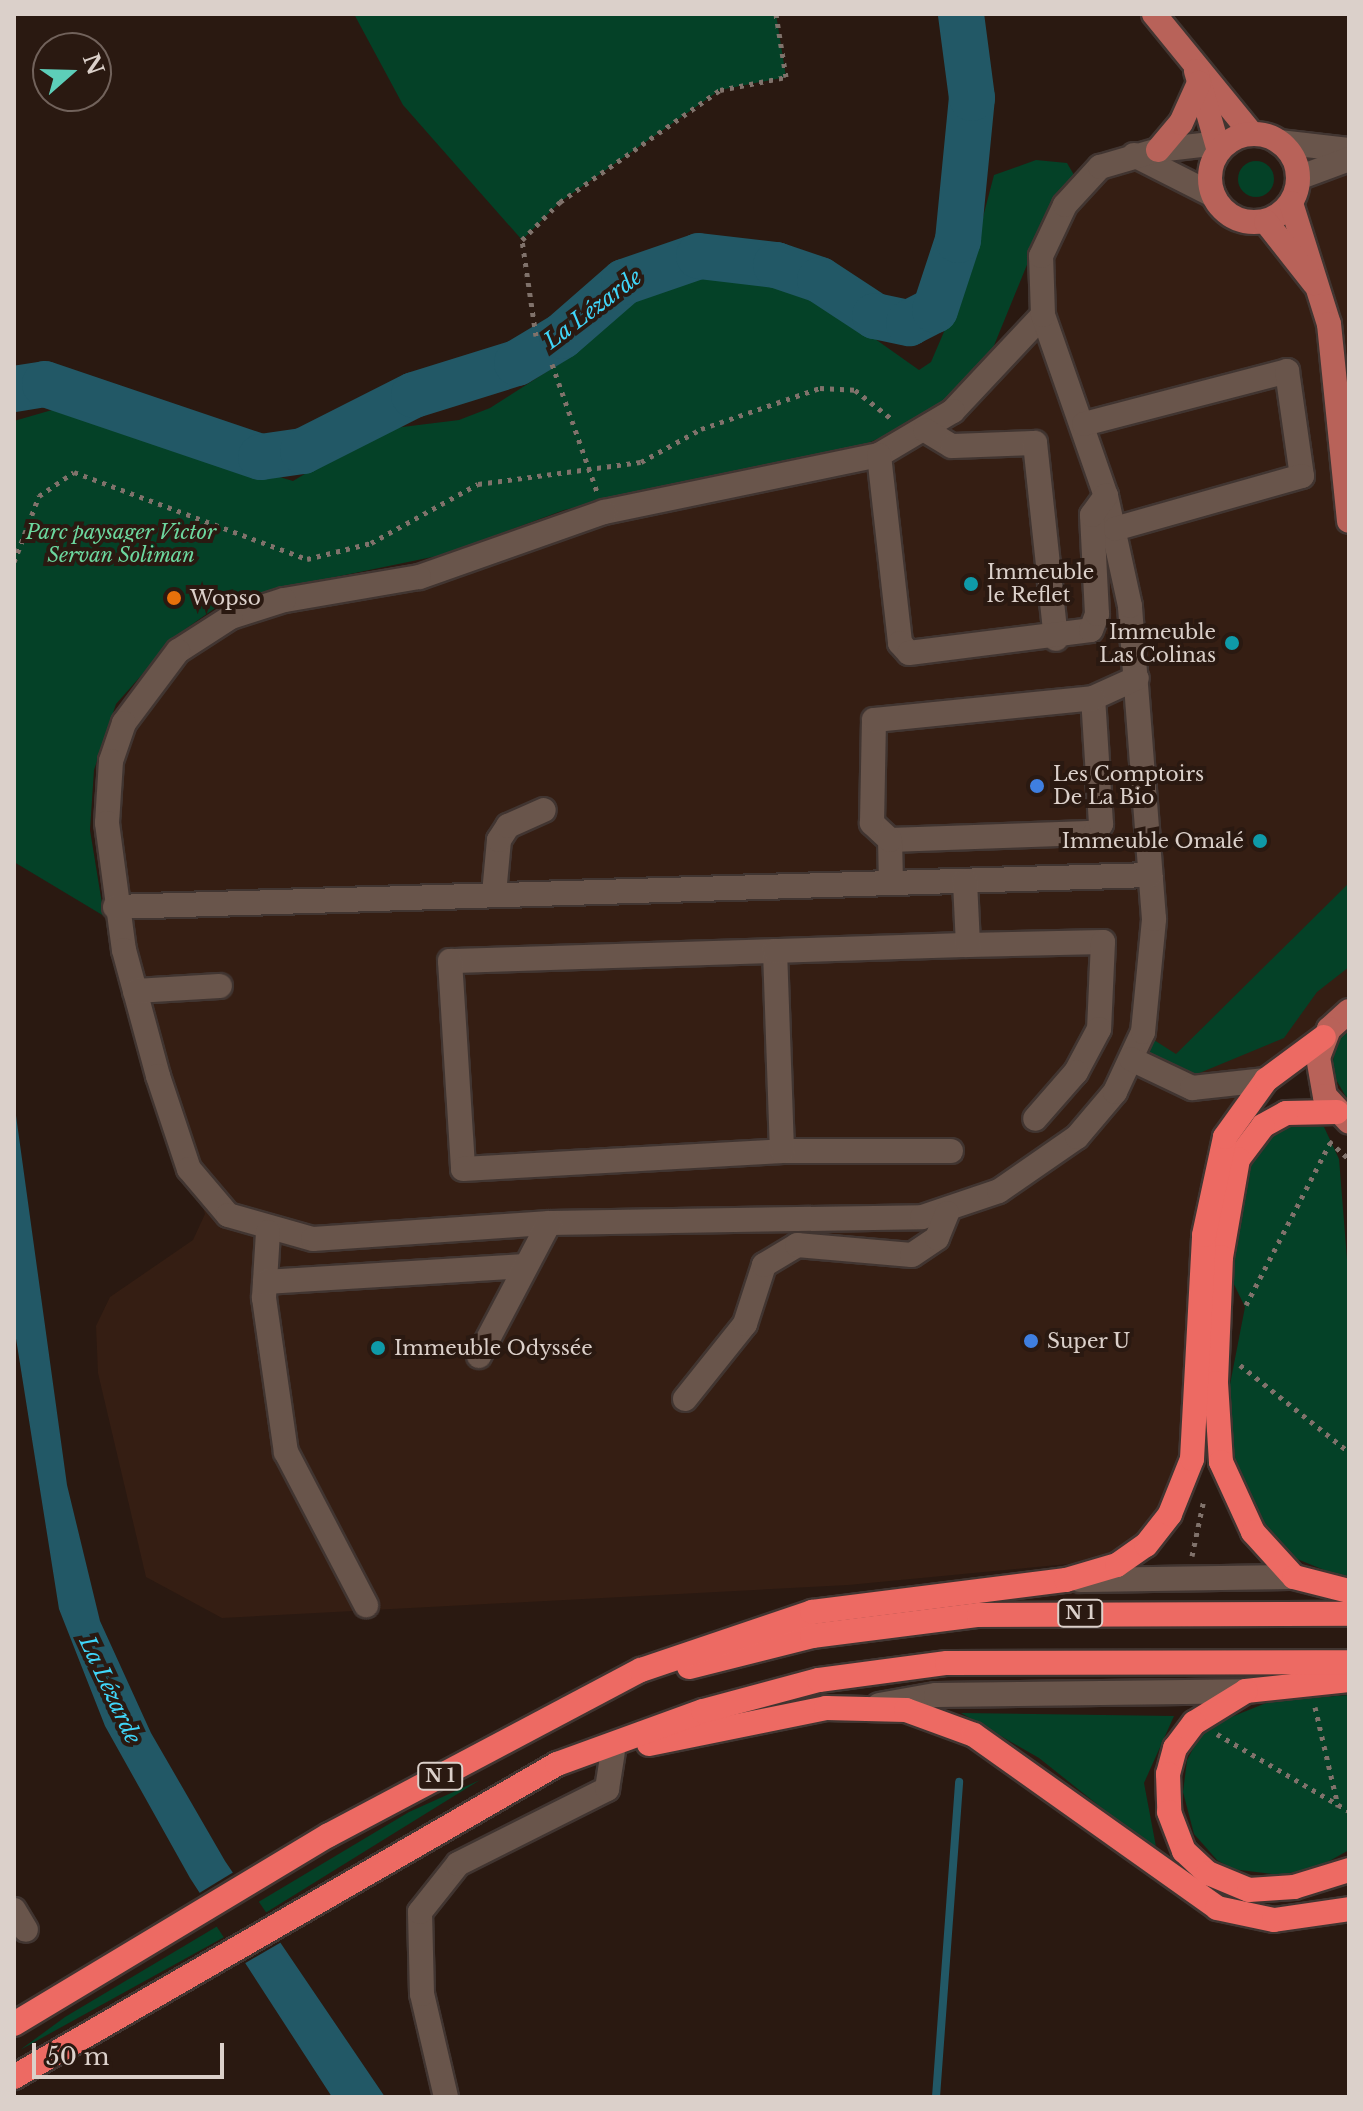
<!DOCTYPE html>
<html>
<head>
<meta charset="utf-8">
<style>
	body { margin:0 }
	#map { position:relative; width:1363px; height:2111px; overflow:hidden; background:#2a1911; font-family:"Libre Baskerville",serif }
	div>[style] { position:absolute }
	[style*='--x'] { left:calc(var(--x)*1px); top:calc(var(--y)*1px); width:calc(var(--w)*1px); rotate:calc(var(--a)*1deg) }
	.built>* { inset:0; background:#351e13 }
	.green>* { inset:0; background:#044127 }
	.round { border-radius:50% }
	.water>* { inset:0; background:#225866 }
	.pier>* { inset:0; background:#2a1911 }
	.stream>* { height:8px; margin:-4px; padding:0 4px; transform-origin:4px; border-radius:4px; background:#225866 }
	.river>* { height:46px; margin:-23px; padding:0 23px; transform-origin:23px; border-radius:23px; background:#225866 }
	.path>* { height:5px; margin-top:-2.5px; transform-origin:0; background:repeating-linear-gradient(90deg,#80726b 0 4px,transparent 0 10px) }
	.roads { filter:drop-shadow(2px 0 #413531) drop-shadow(-2px 0 #413531) drop-shadow(0 2px #413531) drop-shadow(0 -2px #413531) }
	.minor>* { height:24px; margin:-12px; padding:0 12px; transform-origin:12px; border-radius:12px; background:#69554b }
	.major>* { height:24px; margin:-12px; padding:0 12px; transform-origin:12px; border-radius:12px; background:#b86259 }
	.major>.ring { margin:-12px; padding:0; box-sizing:content-box; background:none; border:24px solid #b86259; border-radius:50% }
	.highway>* { height:24px; margin:-12px; padding:0 12px; transform-origin:12px; border-radius:12px; background:#ed6a63 }
	.dots>* { width:22px; height:22px; translate:-50% -50%; box-sizing:border-box; border:4px solid #2a1911; border-radius:50% }
	span { translate:-50% -50%; white-space:nowrap; text-align:center; line-height:1.15; -webkit-text-stroke:8px #2a1911; paint-order:stroke }
	.shield-label span { padding:2px 6px; background:#2a1911; border:2px solid; border-radius:6px; -webkit-text-stroke-width:0 }
	.shield-label { font-size:18px; color:#dbd0ca; font-weight:700 }
	.park-label { font-size:20px; color:#6cd79e; font-style:italic }
	.poi-label { font-size:20px; color:#dbd0ca }
	.left { translate:0 -50%; text-align:left }
	.right { translate:-100% -50%; text-align:right }
	.water-label { font-size:22px; color:#40d6f9; font-style:italic }
	.frame { position:absolute; inset:0; border:16px solid #dbd0ca; pointer-events:none }
	.north { position:absolute; left:32px; top:32px; width:80px; height:80px; box-sizing:border-box; background:#2a1911; border:2px solid #71625b; border-radius:50%; rotate:70deg; font-size:22px; font-weight:700; line-height:32px; text-align:center; color:#dbd0ca }
	.north::after { content:''; display:block; margin:auto; width:28px; height:36px; background:#5dceb9; clip-path:polygon(50% 0,100% 100%,50% 72%,0 100%) }
	.scale { position:absolute; left:32px; top:2043px; width:192px; height:36px; box-sizing:border-box; border:4px solid #dbd0ca; border-top:0; padding-left:10px; font-size:24px; line-height:28px; white-space:nowrap; color:#dbd0ca; -webkit-text-stroke:6px #2a1911; paint-order:stroke }
</style>
</head>
<body>
<div id="map">
	<div class="built">
		<div style="clip-path:polygon(1134px 155px,1213px 195px,1239px 220px,1257px 223px,1291px 203px,1298px 178px,1349px 159px,1349px 1012px,1235px 1116px,1192px 1459px,1140px 1542px,1099px 1561px,848px 1585px,222px 1618px,146px 1577px,98px 1373px,96px 1326px,110px 1297px,193px 1240px,205px 1214px,135px 991px,111px 761px,206px 629px,419px 577px,604px 512px,879px 455px,1019px 342px,1065px 205px)"></div>
	</div>
	<div class="green">
		<div style="clip-path:polygon(354px 14px,776px 14px,786px 77px,720px 90px,560px 202px,522px 240px,403px 105px)"></div>
		<div style="clip-path:polygon(1036px 160px,1067px 163px,1074px 175px,1051px 206px,993px 348px,970px 380px,917px 422px,861px 446px,564px 510px,442px 555px,228px 599px,177px 635px,116px 704px,94px 770px,90px 830px,104px 916px,14px 862px,14px 421px,52px 410px,293px 481px,378px 430px,459px 420px,490px 408px,573px 355px,654px 280px,714px 269px,806px 290px,919px 370px,931px 362px,967px 278px,994px 175px)"></div>
		<div class="round" style="left:1238px;top:161px;width:36px;height:36px"></div>
		<div style="clip-path:polygon(1349px 883px,1349px 967px,1317px 992px,1284px 1038px,1185px 1079px,1148px 1055px,1154px 1040px,1176px 1054px)"></div>
		<div style="clip-path:polygon(1349px 1027px,1349px 1102px,1331px 1071px,1337px 1040px)"></div>
		<div style="clip-path:polygon(1303px 1123px,1324px 1127px,1339px 1159px,1349px 1284px,1349px 1580px,1287px 1555px,1255px 1516px,1229px 1448px,1226px 1405px,1245px 1307px,1228px 1272px,1249px 1153px,1276px 1130px)"></div>
		<div style="clip-path:polygon(1349px 1695px,1349px 1850px,1317px 1868px,1279px 1875px,1232px 1869px,1217px 1860px,1194px 1834px,1183px 1792px,1187px 1760px,1204px 1728px,1271px 1701px)"></div>
		<div style="clip-path:polygon(961px 1713px,1174px 1716px,1144px 1783px,1157px 1852px,1039px 1758px)"></div>
		<div style="clip-path:polygon(480px 1780px,262px 1915px,255px 1904px,409px 1812px)"></div>
		<div style="clip-path:polygon(221px 1924px,228px 1935px,20px 2050px,65px 2017px)"></div>
	</div>
	<div class="water">
		<div style="clip-path:polygon(14px 1101px,67px 1485px,100px 1621px,151px 1733px,225px 1861px,385px 2097px,332px 2097px,190px 1878px,105px 1726px,59px 1609px,14px 1326px)"></div>
	</div>
	<div class="pier">
		<div style="clip-path:polygon(237px 1870px,285px 1940px,242px 1965px,196px 1895px)"></div>
	</div>
	<div class="stream">
		<div style="--x:936;--y:2097;--w:316;--a:-85.8"></div>
	</div>
	<div class="river">
		<div style="--x:14;--y:389;--w:31;--a:-9"></div>
		<div style="--x:45;--y:384;--w:228;--a:18.7"></div>
		<div style="--x:261;--y:457;--w:42;--a:-8.1"></div>
		<div style="--x:303;--y:451;--w:124;--a:-26.8"></div>
		<div style="--x:414;--y:395;--w:108;--a:-17.3"></div>
		<div style="--x:517;--y:363;--w:52;--a:-31"></div>
		<div style="--x:562;--y:336;--w:82;--a:-41.1"></div>
		<div style="--x:624;--y:282;--w:79;--a:-19.1"></div>
		<div style="--x:699;--y:256;--w:78;--a:6.7"></div>
		<div style="--x:776;--y:265;--w:46;--a:18.8"></div>
		<div style="--x:820;--y:280;--w:66;--a:33.2"></div>
		<div style="--x:875;--y:316;--w:35;--a:12"></div>
		<div style="--x:909;--y:323;--w:29;--a:-27"></div>
		<div style="--x:935;--y:310;--w:74;--a:-71.8"></div>
		<div style="--x:958;--y:240;--w:143;--a:-84.4"></div>
		<div style="--x:972;--y:98;--w:85;--a:-97.5"></div>
	</div>
	<div class="path">
		<div style="--x:536;--y:336;--w:97;--a:-98.3"></div>
		<div style="--x:522;--y:240;--w:54;--a:-45"></div>
		<div style="--x:560;--y:202;--w:195;--a:-35"></div>
		<div style="--x:720;--y:90;--w:67;--a:-11.1"></div>
		<div style="--x:786;--y:77;--w:64;--a:-99"></div>
		<div style="--x:552;--y:364;--w:136;--a:70.6"></div>
		<div style="--x:14;--y:562;--w:71;--a:-69.3"></div>
		<div style="--x:39;--y:496;--w:42;--a:-34.4"></div>
		<div style="--x:74;--y:472;--w:249;--a:20.5"></div>
		<div style="--x:307;--y:559;--w:66;--a:-14"></div>
		<div style="--x:371;--y:543;--w:122;--a:-28.9"></div>
		<div style="--x:478;--y:484;--w:164;--a:-7.7"></div>
		<div style="--x:641;--y:462;--w:68;--a:-28.8"></div>
		<div style="--x:701;--y:429;--w:126;--a:-19"></div>
		<div style="--x:820;--y:388;--w:35;--a:3"></div>
		<div style="--x:855;--y:390;--w:48;--a:38.3"></div>
		<div style="--x:1329;--y:1141;--w:27;--a:42"></div>
		<div style="--x:1246;--y:1305;--w:182;--a:-62.6"></div>
		<div style="--x:1240;--y:1365;--w:139;--a:38.6"></div>
		<div style="--x:1192;--y:1556;--w:58;--a:-78.1"></div>
		<div style="--x:1315;--y:1707;--w:102;--a:76.9"></div>
		<div style="--x:1217;--y:1734;--w:153;--a:30.3"></div>
	</div>
	<div class="roads">
		<div class="minor">
			<div style="--x:1279;--y:142;--w:70;--a:6.5"></div>
			<div style="--x:1134;--y:155;--w:89;--a:26.9"></div>
			<div style="--x:1298;--y:178;--w:54;--a:-20.4"></div>
			<div style="--x:1043;--y:315;--w:132;--a:133.2"></div>
			<div style="--x:953;--y:411;--w:86;--a:149.3"></div>
			<div style="--x:879;--y:455;--w:281;--a:168.3"></div>
			<div style="--x:604;--y:512;--w:196;--a:160.6"></div>
			<div style="--x:419;--y:577;--w:137;--a:170.3"></div>
			<div style="--x:284;--y:600;--w:56;--a:162.2"></div>
			<div style="--x:231;--y:617;--w:63;--a:147.3"></div>
			<div style="--x:178;--y:651;--w:90;--a:126.9"></div>
			<div style="--x:124;--y:723;--w:40;--a:108.9"></div>
			<div style="--x:111;--y:761;--w:62;--a:93.7"></div>
			<div style="--x:107;--y:823;--w:128;--a:82.4"></div>
			<div style="--x:124;--y:950;--w:131;--a:74.9"></div>
			<div style="--x:158;--y:1076;--w:98;--a:71.6"></div>
			<div style="--x:189;--y:1169;--w:60;--a:49.7"></div>
			<div style="--x:228;--y:1215;--w:88;--a:15.8"></div>
			<div style="--x:313;--y:1239;--w:237;--a:-3.9"></div>
			<div style="--x:549;--y:1223;--w:373;--a:-0.9"></div>
			<div style="--x:922;--y:1217;--w:81;--a:-18.7"></div>
			<div style="--x:999;--y:1191;--w:95;--a:-34.7"></div>
			<div style="--x:1077;--y:1137;--w:59;--a:-49.8"></div>
			<div style="--x:1115;--y:1092;--w:66;--a:-65"></div>
			<div style="--x:1143;--y:1032;--w:114;--a:-84.4"></div>
			<div style="--x:1154;--y:919;--w:314;--a:-94.4"></div>
			<div style="--x:1130;--y:606;--w:113;--a:-102.3"></div>
			<div style="--x:1106;--y:496;--w:192;--a:-109.2"></div>
			<div style="--x:1043;--y:315;--w:59;--a:-91.9"></div>
			<div style="--x:1041;--y:256;--w:56;--a:-64.8"></div>
			<div style="--x:1065;--y:205;--w:52;--a:-47.4"></div>
			<div style="--x:1100;--y:167;--w:60;--a:-16.3"></div>
			<div style="--x:1158;--y:150;--w:69;--a:-6.6"></div>
			<div style="--x:1084;--y:424;--w:210;--a:-14.6"></div>
			<div style="--x:1287;--y:371;--w:106;--a:81.9"></div>
			<div style="--x:1302;--y:476;--w:194;--a:164.2"></div>
			<div style="--x:925;--y:430;--w:31;--a:31"></div>
			<div style="--x:952;--y:446;--w:83;--a:-2.1"></div>
			<div style="--x:1035;--y:443;--w:197;--a:83.9"></div>
			<div style="--x:879;--y:455;--w:189;--a:83.6"></div>
			<div style="--x:900;--y:643;--w:13;--a:48"></div>
			<div style="--x:909;--y:653;--w:183;--a:-7.2"></div>
			<div style="--x:1091;--y:630;--w:17;--a:-69"></div>
			<div style="--x:1097;--y:614;--w:99;--a:-92.9"></div>
			<div style="--x:1092;--y:515;--w:24;--a:-54"></div>
			<div style="--x:890;--y:840;--w:205;--a:-2"></div>
			<div style="--x:1095;--y:833;--w:11;--a:-56"></div>
			<div style="--x:1101;--y:824;--w:126;--a:-93.6"></div>
			<div style="--x:1093;--y:698;--w:48;--a:-24.4"></div>
			<div style="--x:891;--y:883;--w:43;--a:-91.3"></div>
			<div style="--x:890;--y:840;--w:25;--a:-137"></div>
			<div style="--x:872;--y:823;--w:103;--a:-88.9"></div>
			<div style="--x:874;--y:720;--w:220;--a:-5.7"></div>
			<div style="--x:494;--y:894;--w:54;--a:-84.7"></div>
			<div style="--x:499;--y:840;--w:17;--a:-57"></div>
			<div style="--x:508;--y:826;--w:39;--a:-24"></div>
			<div style="--x:115;--y:907;--w:1036;--a:-1.77"></div>
			<div style="--x:968;--y:945;--w:135;--a:-1.3"></div>
			<div style="--x:1103;--y:942;--w:87;--a:92.6"></div>
			<div style="--x:1099;--y:1029;--w:49;--a:118.1"></div>
			<div style="--x:1076;--y:1072;--w:62;--a:131.1"></div>
			<div style="--x:775;--y:951;--w:325;--a:178.2"></div>
			<div style="--x:450;--y:961;--w:208;--a:86.4"></div>
			<div style="--x:463;--y:1169;--w:320;--a:-3.2"></div>
			<div style="--x:135;--y:991;--w:85;--a:-3.4"></div>
			<div style="--x:1131;--y:1059;--w:68;--a:25.4"></div>
			<div style="--x:1192;--y:1088;--w:74;--a:-6.2"></div>
			<div style="--x:951;--y:1151;--w:169;--a:180"></div>
			<div style="--x:782;--y:1151;--w:200;--a:-92"></div>
			<div style="--x:775;--y:951;--w:193;--a:-1.8"></div>
			<div style="--x:968;--y:945;--w:64;--a:-92.7"></div>
			<div style="--x:268;--y:1232;--w:66;--a:93.5"></div>
			<div style="--x:264;--y:1298;--w:156;--a:81.9"></div>
			<div style="--x:286;--y:1452;--w:173;--a:62.4"></div>
			<div style="--x:265;--y:1282;--w:261;--a:-3.5"></div>
			<div style="--x:479;--y:1356;--w:150;--a:-62.2"></div>
			<div style="--x:685;--y:1399;--w:96;--a:-51.3"></div>
			<div style="--x:745;--y:1324;--w:62;--a:-72.1"></div>
			<div style="--x:764;--y:1265;--w:39;--a:-31"></div>
			<div style="--x:797;--y:1245;--w:115;--a:5"></div>
			<div style="--x:912;--y:1255;--w:30;--a:-34"></div>
			<div style="--x:937;--y:1238;--w:27;--a:-68"></div>
			<div style="--x:1080;--y:1580;--w:214;--a:-0.8"></div>
			<div style="--x:879;--y:1705;--w:58;--a:-10"></div>
			<div style="--x:936;--y:1695;--w:310;--a:-0.7"></div>
			<div style="--x:14;--y:1910;--w:23;--a:59"></div>
			<div style="--x:446;--y:2097;--w:106;--a:-103.1"></div>
			<div style="--x:422;--y:1994;--w:82;--a:-91.4"></div>
			<div style="--x:420;--y:1912;--w:61;--a:-51.6"></div>
			<div style="--x:458;--y:1864;--w:167;--a:-26.7"></div>
			<div style="--x:607;--y:1789;--w:37;--a:-81"></div>
		</div>
		<div class="major">
			<div style="--x:1154;--y:14;--w:155;--a:50.8"></div>
			<div style="--x:1196;--y:71;--w:83;--a:74"></div>
			<div class="ring" style="left:1210px;top:134px;width:64px;height:64px"></div>
			<div style="--x:1158;--y:150;--w:35;--a:-50"></div>
			<div style="--x:1181;--y:123;--w:44;--a:-65.8"></div>
			<div style="--x:1291;--y:203;--w:127;--a:72.6"></div>
			<div style="--x:1329;--y:324;--w:198;--a:84.2"></div>
			<div style="--x:1266;--y:222;--w:78;--a:51.8"></div>
			<div style="--x:1349;--y:1011;--w:27;--a:138"></div>
			<div style="--x:1329;--y:1029;--w:30;--a:111"></div>
			<div style="--x:1318;--y:1057;--w:40;--a:80"></div>
			<div style="--x:1325;--y:1096;--w:35;--a:47"></div>
		</div>
		<div class="highway">
			<div style="--x:1337;--y:1112;--w:51;--a:178.9"></div>
			<div style="--x:1286;--y:1113;--w:26;--a:151"></div>
			<div style="--x:1263;--y:1126;--w:41;--a:127.1"></div>
			<div style="--x:1238;--y:1159;--w:99;--a:99.8"></div>
			<div style="--x:1221;--y:1257;--w:126;--a:92.3"></div>
			<div style="--x:1216;--y:1383;--w:79;--a:86.4"></div>
			<div style="--x:1221;--y:1462;--w:77;--a:65.4"></div>
			<div style="--x:1253;--y:1532;--w:61;--a:47.7"></div>
			<div style="--x:1294;--y:1577;--w:57;--a:14.3"></div>
			<div style="--x:689;--y:1667;--w:127;--a:-14.1"></div>
			<div style="--x:812;--y:1636;--w:168;--a:-7.2"></div>
			<div style="--x:979;--y:1615;--w:370;--a:-0.2"></div>
			<div style="--x:1349;--y:1680;--w:104;--a:173.9"></div>
			<div style="--x:1246;--y:1691;--w:61;--a:148.4"></div>
			<div style="--x:1194;--y:1723;--w:31;--a:127"></div>
			<div style="--x:1175;--y:1748;--w:27;--a:105"></div>
			<div style="--x:1168;--y:1774;--w:38;--a:88"></div>
			<div style="--x:1169;--y:1812;--w:42;--a:69"></div>
			<div style="--x:1184;--y:1851;--w:33;--a:43"></div>
			<div style="--x:1208;--y:1873;--w:44;--a:22.5"></div>
			<div style="--x:1249;--y:1890;--w:45;--a:-3.8"></div>
			<div style="--x:1294;--y:1887;--w:58;--a:-17.2"></div>
			<div style="--x:649;--y:1744;--w:181;--a:-11.5"></div>
			<div style="--x:826;--y:1708;--w:80;--a:1.4"></div>
			<div style="--x:906;--y:1710;--w:72;--a:20.2"></div>
			<div style="--x:974;--y:1735;--w:298;--a:35.4"></div>
			<div style="--x:1217;--y:1908;--w:58;--a:11.9"></div>
			<div style="--x:1274;--y:1920;--w:76;--a:-8.3"></div>
			<div style="--x:14;--y:2024;--w:367;--a:-31"></div>
			<div style="--x:329;--y:1835;--w:353;--a:-27.9"></div>
			<div style="--x:641;--y:1670;--w:181;--a:-18.7"></div>
			<div style="--x:812;--y:1612;--w:256;--a:-7.2"></div>
			<div style="--x:1066;--y:1580;--w:53;--a:-16.4"></div>
			<div style="--x:1117;--y:1565;--w:35;--a:-35"></div>
			<div style="--x:1146;--y:1545;--w:39;--a:-52"></div>
			<div style="--x:1170;--y:1514;--w:59;--a:-68.2"></div>
			<div style="--x:1192;--y:1459;--w:224;--a:-86.9"></div>
			<div style="--x:1204;--y:1235;--w:100;--a:-77.9"></div>
			<div style="--x:1225;--y:1137;--w:70;--a:-54.3"></div>
			<div style="--x:1266;--y:1080;--w:72;--a:-36.6"></div>
			<div style="--x:14;--y:2077;--w:627;--a:-29.96"></div>
			<div style="--x:557;--y:1764;--w:155;--a:-20"></div>
			<div style="--x:703;--y:1711;--w:120;--a:-15"></div>
			<div style="--x:819;--y:1680;--w:129;--a:-7.6"></div>
			<div style="--x:947;--y:1663;--w:402;--a:-0.1"></div>
		</div>
	</div>
	<div class="dots">
		<div style="left:971px;top:584px;background:#0f9aa8"></div>
		<div style="left:174px;top:598px;background:#e8710a"></div>
		<div style="left:1232px;top:643px;background:#0f9aa8"></div>
		<div style="left:1037px;top:786px;background:#3f7fe0"></div>
		<div style="left:1260px;top:841px;background:#0f9aa8"></div>
		<div style="left:1031px;top:1341px;background:#3f7fe0"></div>
		<div style="left:378px;top:1348px;background:#0f9aa8"></div>
	</div>
	<div class="shield-label">
		<span style="left:1080px;top:1613px">N 1</span>
		<span style="left:440px;top:1776px">N 1</span>
	</div>
	<div class="park-label">
		<span style="left:121px;top:544px">Parc paysager Victor<br>Servan Soliman</span>
	</div>
	<div class="poi-label">
		<span class="left" style="left:987px;top:584px">Immeuble<br>le Reflet</span>
		<span class="left" style="left:190px;top:598px">Wopso</span>
		<span class="right" style="left:1216px;top:644px">Immeuble<br>Las Colinas</span>
		<span class="left" style="left:1053px;top:786px">Les Comptoirs<br>De La Bio</span>
		<span class="right" style="left:1244px;top:841px">Immeuble Omalé</span>
		<span class="left" style="left:1047px;top:1341px">Super U</span>
		<span class="left" style="left:394px;top:1348px">Immeuble Odyssée</span>
	</div>
	<div class="water-label">
		<span style="left:593px;top:309px;rotate:-37deg">La Lézarde</span>
		<span style="left:110px;top:1690px;rotate:65deg">La Lézarde</span>
	</div>
	<div class="frame"></div>
	<div class="north">N</div>
	<div class="scale">50 m</div>
</div>
</body>
</html>
